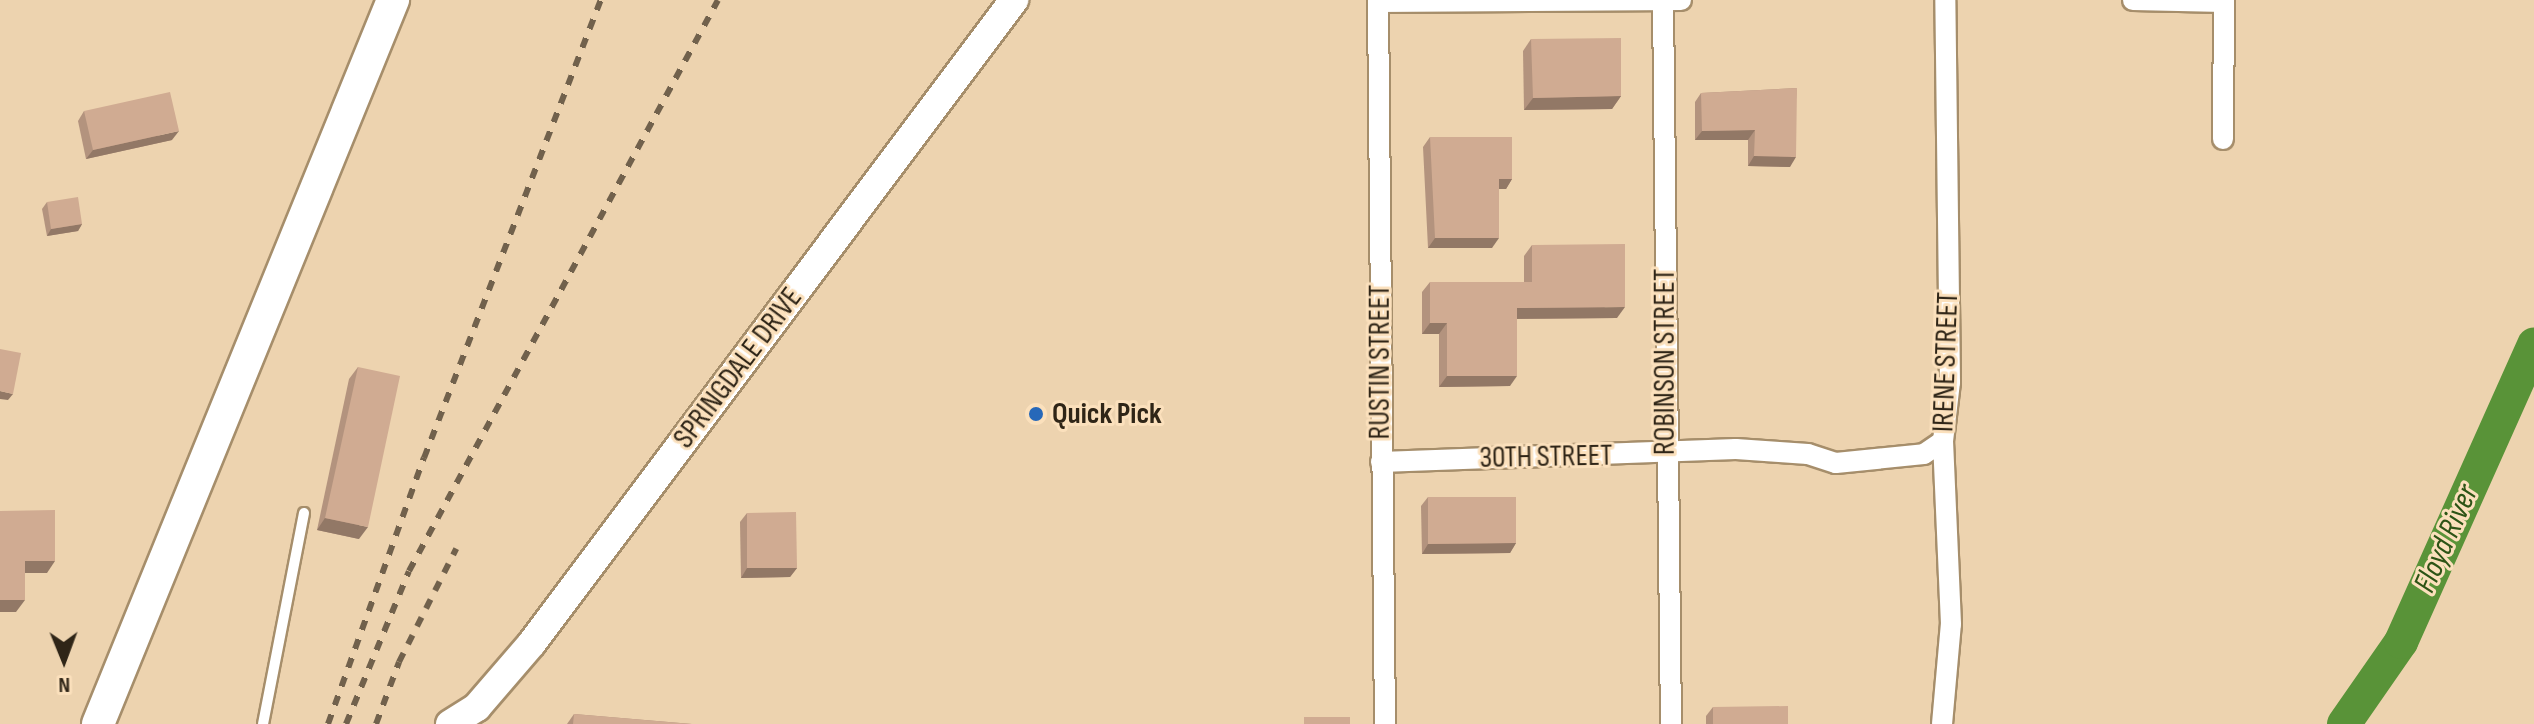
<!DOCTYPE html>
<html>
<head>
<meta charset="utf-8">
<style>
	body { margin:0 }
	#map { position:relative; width:2534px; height:724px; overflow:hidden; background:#edd3af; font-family:"Sofia Sans Condensed",sans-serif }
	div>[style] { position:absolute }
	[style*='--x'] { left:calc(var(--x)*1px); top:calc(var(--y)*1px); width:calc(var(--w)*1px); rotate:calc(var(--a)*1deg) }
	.river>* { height:34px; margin:-17px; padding:0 17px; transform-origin:17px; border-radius:17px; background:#599338 }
	.roads { filter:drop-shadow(2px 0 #a68e6b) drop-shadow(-2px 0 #a68e6b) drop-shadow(0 2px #a68e6b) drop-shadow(0 -2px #a68e6b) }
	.lane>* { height:10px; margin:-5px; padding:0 5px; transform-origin:5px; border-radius:5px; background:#fff }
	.street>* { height:20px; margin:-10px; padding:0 10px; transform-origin:10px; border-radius:10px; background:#fff }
	.secondary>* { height:28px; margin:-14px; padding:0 14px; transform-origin:14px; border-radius:14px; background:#fff }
	.primary>* { height:32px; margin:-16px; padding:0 16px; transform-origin:16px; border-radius:16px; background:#fff }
	.rail>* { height:6px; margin-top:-3px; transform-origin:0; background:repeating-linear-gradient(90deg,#71614c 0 10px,transparent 0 20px) }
	.wall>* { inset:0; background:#b3937e }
	.shaded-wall>* { inset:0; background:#927866 }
	.building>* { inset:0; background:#d0ab92 }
	.dots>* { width:22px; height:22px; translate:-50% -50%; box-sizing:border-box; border:4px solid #fbe0bc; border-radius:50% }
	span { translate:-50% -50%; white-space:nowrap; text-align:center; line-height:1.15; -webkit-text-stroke:6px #fbe0bc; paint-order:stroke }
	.street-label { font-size:30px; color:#2f2517 }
	.poi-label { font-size:30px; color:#2f2517; font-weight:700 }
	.left { translate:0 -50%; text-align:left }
	.water-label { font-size:32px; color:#2d5416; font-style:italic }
	.north { position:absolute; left:24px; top:620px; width:80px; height:80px; -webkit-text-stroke:6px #fbe0bc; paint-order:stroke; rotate:179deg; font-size:22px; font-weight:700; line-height:32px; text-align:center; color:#2f2517 }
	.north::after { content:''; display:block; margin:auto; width:28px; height:36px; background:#2f2517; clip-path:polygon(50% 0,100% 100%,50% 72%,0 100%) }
</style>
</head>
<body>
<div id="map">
	<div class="river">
		<div style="--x:2344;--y:724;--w:100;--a:-55.2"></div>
		<div style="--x:2401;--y:642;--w:326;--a:-65.9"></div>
	</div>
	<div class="roads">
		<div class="lane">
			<div style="--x:263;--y:724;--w:215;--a:-79"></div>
		</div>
		<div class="street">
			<div style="--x:1378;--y:0;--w:724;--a:89.45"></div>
			<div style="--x:1663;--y:0;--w:724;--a:89.37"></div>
			<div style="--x:2133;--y:0;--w:91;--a:1.3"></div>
			<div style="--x:1378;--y:2;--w:303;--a:-0.4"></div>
			<div style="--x:2223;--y:139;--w:139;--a:-89.6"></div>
			<div style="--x:1381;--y:462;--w:355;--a:-2.1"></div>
			<div style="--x:1736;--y:449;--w:72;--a:4"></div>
			<div style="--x:1808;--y:454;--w:29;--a:18"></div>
			<div style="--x:1836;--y:463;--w:88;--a:-5.8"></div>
			<div style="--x:1924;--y:454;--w:23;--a:-34"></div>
			<div style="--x:1942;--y:724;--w:100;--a:-84.9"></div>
			<div style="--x:1951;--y:624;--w:183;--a:-92.5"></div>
			<div style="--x:1943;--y:441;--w:59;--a:-83.2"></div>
			<div style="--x:1950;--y:382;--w:382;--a:-90.7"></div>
		</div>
		<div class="secondary">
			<div style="--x:450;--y:724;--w:32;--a:-32"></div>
			<div style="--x:477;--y:707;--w:84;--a:-49.3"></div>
			<div style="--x:532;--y:643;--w:804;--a:-53.14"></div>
		</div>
		<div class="primary">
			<div style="--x:98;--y:724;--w:782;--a:-67.83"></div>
		</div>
	</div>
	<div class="rail">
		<div style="--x:328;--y:724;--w:283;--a:-70.2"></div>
		<div style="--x:424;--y:458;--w:491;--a:-68.9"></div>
		<div style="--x:346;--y:724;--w:165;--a:-67.6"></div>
		<div style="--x:409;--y:571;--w:649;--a:-61.58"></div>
		<div style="--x:376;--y:724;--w:66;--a:-69.6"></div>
		<div style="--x:399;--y:662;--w:127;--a:-63.2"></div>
	</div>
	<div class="wall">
		<div style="clip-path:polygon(1531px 39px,1621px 96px,1612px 109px,1524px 110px,1523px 51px)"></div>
		<div style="clip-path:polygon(1797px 88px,1790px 167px,1748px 166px,1748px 140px,1695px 140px,1695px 102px,1701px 93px)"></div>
		<div style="clip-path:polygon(84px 111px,172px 140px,86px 159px,78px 121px)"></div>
		<div style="clip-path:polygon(1430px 137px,1512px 179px,1506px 189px,1499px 189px,1492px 248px,1428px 248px,1423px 147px)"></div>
		<div style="clip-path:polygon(47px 202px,82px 224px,78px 231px,47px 236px,42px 209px)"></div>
		<div style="clip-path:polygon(1532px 245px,1617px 318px,1517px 319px,1510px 386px,1439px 387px,1439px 334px,1422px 334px,1422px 292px,1430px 282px,1524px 282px,1524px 256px)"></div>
		<div style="clip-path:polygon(358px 367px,359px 539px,317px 530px,349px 379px)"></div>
		<div style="clip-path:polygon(1428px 497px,1516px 543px,1510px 553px,1422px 554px,1421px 506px)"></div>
		<div style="clip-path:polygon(747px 513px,797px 568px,790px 577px,741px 578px,740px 522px)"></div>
		<div style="clip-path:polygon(1713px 707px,1788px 724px,1706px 724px,1706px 716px)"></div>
		<div style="clip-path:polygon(574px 714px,692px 724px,567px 724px)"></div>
	</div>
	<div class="shaded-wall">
		<div style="clip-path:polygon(1621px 96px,1612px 109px,1524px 110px,1533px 98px)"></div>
		<div style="clip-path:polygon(1755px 130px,1748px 140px,1695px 140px,1702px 131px)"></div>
		<div style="clip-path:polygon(179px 131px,172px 140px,86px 159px,93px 150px)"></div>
		<div style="clip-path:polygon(1754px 156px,1796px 157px,1790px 167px,1748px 166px)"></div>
		<div style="clip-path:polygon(1499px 179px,1512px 179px,1506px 189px,1492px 189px)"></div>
		<div style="clip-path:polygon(82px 224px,78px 231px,47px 236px,51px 229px)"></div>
		<div style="clip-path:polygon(1435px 238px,1499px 238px,1492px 248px,1428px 248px)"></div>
		<div style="clip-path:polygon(1625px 307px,1617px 318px,1510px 319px,1517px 308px)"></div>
		<div style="clip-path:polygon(1430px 323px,1447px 323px,1439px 334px,1422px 334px)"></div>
		<div style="clip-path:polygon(1447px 376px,1517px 376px,1510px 386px,1439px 387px)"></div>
		<div style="clip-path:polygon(0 391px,13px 394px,8px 400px,0 399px)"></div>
		<div style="clip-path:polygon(325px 518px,368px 527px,359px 539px,317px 530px)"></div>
		<div style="clip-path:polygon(1516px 543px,1510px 553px,1422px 554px,1428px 544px)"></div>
		<div style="clip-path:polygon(25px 561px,55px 561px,47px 573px,16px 573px)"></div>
		<div style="clip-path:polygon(747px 568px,797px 568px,790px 577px,741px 578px)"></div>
		<div style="clip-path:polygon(0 600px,25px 600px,16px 612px,0 612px)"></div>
	</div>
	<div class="building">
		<div style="clip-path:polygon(1621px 38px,1621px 96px,1533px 98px,1531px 39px)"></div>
		<div style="clip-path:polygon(1797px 88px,1796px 157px,1754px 156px,1755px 130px,1702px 131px,1701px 93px)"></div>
		<div style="clip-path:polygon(170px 92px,179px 131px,93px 150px,84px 111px)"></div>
		<div style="clip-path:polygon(1430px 137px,1512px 137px,1512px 179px,1499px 179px,1499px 238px,1435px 238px)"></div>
		<div style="clip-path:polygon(78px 197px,82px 224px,51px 229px,47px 202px)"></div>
		<div style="clip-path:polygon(1625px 244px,1625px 307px,1517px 308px,1517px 376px,1447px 376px,1447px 323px,1430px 323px,1430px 282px,1532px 282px,1532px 245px)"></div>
		<div style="clip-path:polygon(0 349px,21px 353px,13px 394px,0 391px)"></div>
		<div style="clip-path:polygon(358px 367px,400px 376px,368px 527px,325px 518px)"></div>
		<div style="clip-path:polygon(1428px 497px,1516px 497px,1516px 543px,1428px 544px)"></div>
		<div style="clip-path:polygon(55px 510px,55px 561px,25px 561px,25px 600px,0 600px,0 511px)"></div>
		<div style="clip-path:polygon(796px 512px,797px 568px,747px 568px,747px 513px)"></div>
		<div style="clip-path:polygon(1788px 706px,1788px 724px,1713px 724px,1713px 707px)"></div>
		<div style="clip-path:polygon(574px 714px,692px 724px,573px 724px)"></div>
		<div style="clip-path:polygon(1304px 717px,1350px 717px,1350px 724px,1304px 724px)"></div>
	</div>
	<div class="dots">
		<div style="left:1036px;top:414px;background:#2668b9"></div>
	</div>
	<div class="street-label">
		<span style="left:1380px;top:362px;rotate:-90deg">RUSTIN STREET</span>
		<span style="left:1665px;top:362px;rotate:-90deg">ROBINSON STREET</span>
		<span style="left:1946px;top:362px;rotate:-88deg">IRENE STREET</span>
		<span style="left:738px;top:368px;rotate:-53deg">SPRINGDALE DRIVE</span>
		<span style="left:1546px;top:457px;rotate:-1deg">30TH STREET</span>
	</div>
	<div class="poi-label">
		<span class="left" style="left:1052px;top:414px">Quick Pick</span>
	</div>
	<div class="water-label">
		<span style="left:2447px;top:539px;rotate:-66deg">Floyd River</span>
	</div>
	<div class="north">N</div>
</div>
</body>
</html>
